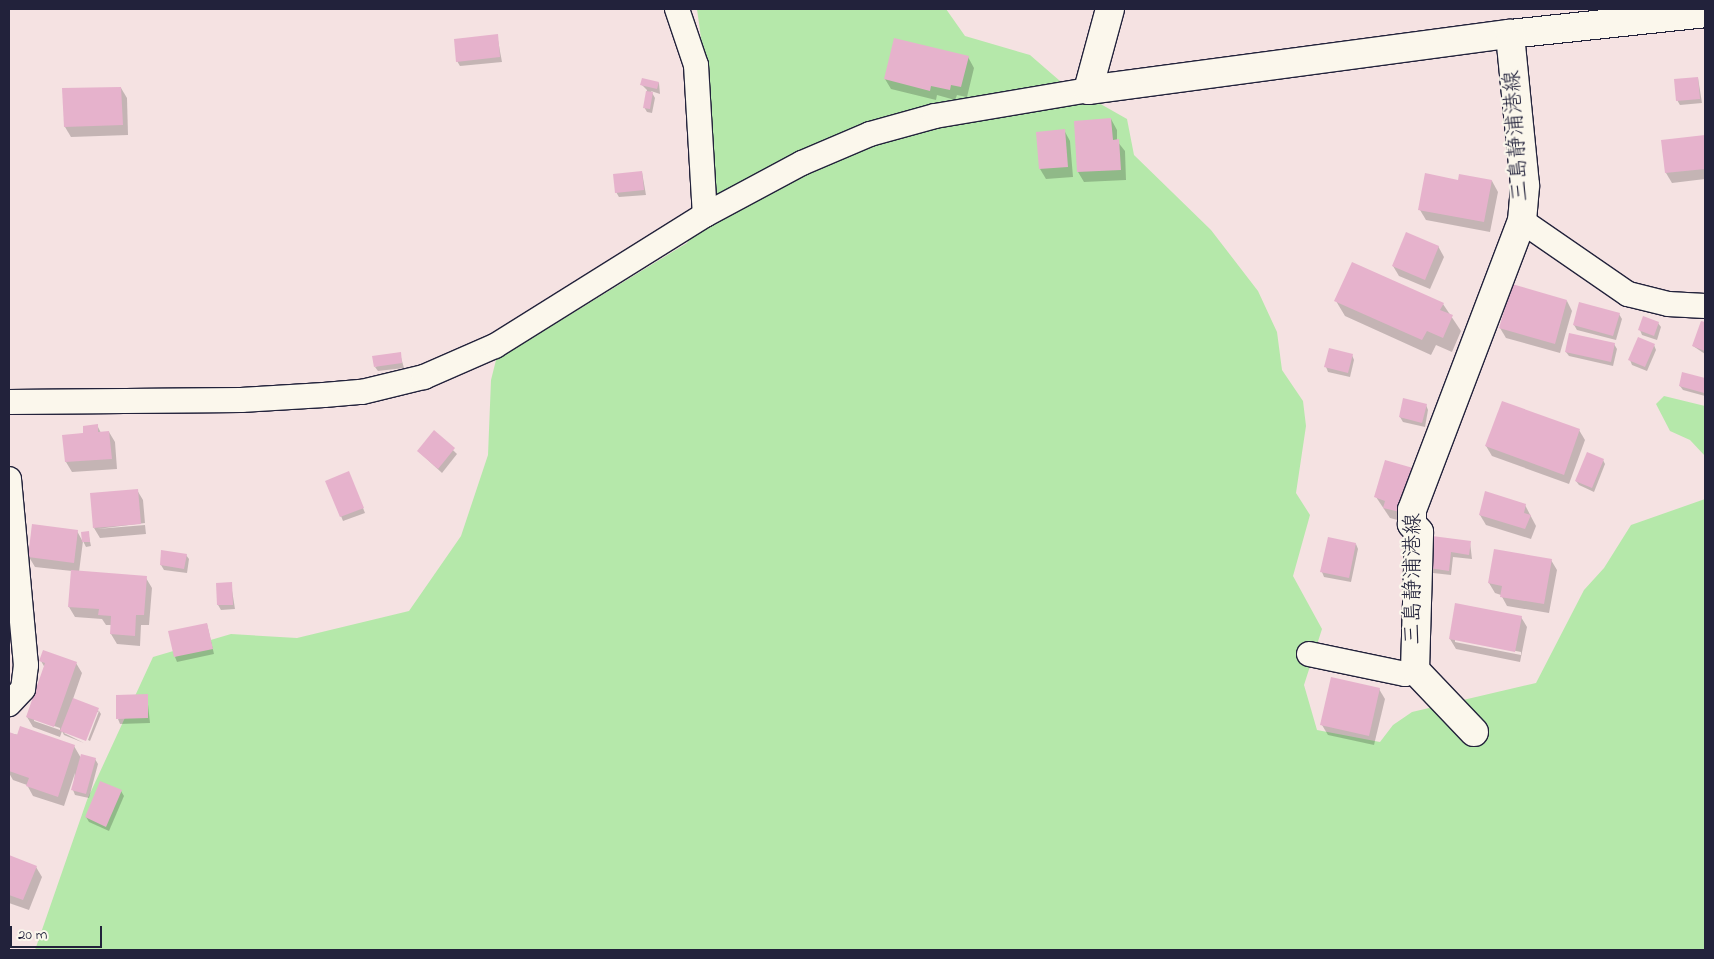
<!DOCTYPE html>
<html>
<head>
<meta charset="utf-8">
<style>
	body { margin:0 }
	#map { position:relative; width:1714px; height:959px; overflow:hidden; background:#f5e2e2; font-family:"Indie Flower","Klee One",sans-serif }
	div>[style] { position:absolute }
	[style*='--x'] { left:calc(var(--x)*1px); top:calc(var(--y)*1px); width:calc(var(--w)*1px); rotate:calc(var(--a)*1deg) }
	.green>* { inset:0; background:#b5e8aa }
	.shadow>* { inset:0; background:#0003 }
	.building>* { inset:0; background:#e6b2cc }
	.roads { filter:drop-shadow(1px 0 #22223b) drop-shadow(-1px 0 #22223b) drop-shadow(0 1px #22223b) drop-shadow(0 -1px #22223b) }
	.street>* { height:24px; margin:-12px; padding:0 12px; transform-origin:12px; border-radius:12px; background:#fbf7ec }
	.secondary>* { height:28px; margin:-14px; padding:0 14px; transform-origin:14px; border-radius:14px; background:#fbf7ec }
	span { translate:-50% -50%; white-space:nowrap; text-align:center; line-height:1.15; -webkit-text-stroke:4.5px #fbf7ec; paint-order:stroke }
	.street-label { font-size:22px; color:#22223b }
	.frame { position:absolute; inset:0; border:10px solid #22223b; pointer-events:none }
	.scale { position:absolute; left:10px; top:926px; width:92px; height:22px; box-sizing:border-box; border:2px solid #22223b; border-top:0; padding-left:6px; font-size:15px; line-height:18px; white-space:nowrap; color:#22223b; -webkit-text-stroke:4px #fbf7ec; paint-order:stroke }
</style>
</head>
<body>
<div id="map">
	<div class="green">
		<div style="clip-path:polygon(697px 9px,946px 9px,965px 36px,1030px 55px,1060px 81px,1127px 119px,1134px 155px,1211px 230px,1258px 291px,1277px 332px,1282px 370px,1303px 401px,1306px 426px,1296px 493px,1310px 515px,1293px 576px,1322px 629px,1304px 685px,1317px 730px,1380px 742px,1393px 725px,1412px 712px,1536px 683px,1584px 590px,1604px 568px,1631px 525px,1705px 499px,1705px 950px,35px 950px,87px 800px,153px 657px,231px 634px,297px 638px,409px 611px,461px 536px,488px 455px,491px 380px,496px 360px,687px 243px,712px 205px,707px 82px)"></div>
		<div style="clip-path:polygon(1664px 396px,1705px 406px,1705px 456px,1690px 440px,1670px 431px,1656px 404px)"></div>
	</div>
	<div class="shadow">
		<div style="clip-path:polygon(497px 35px,502px 62px,460px 66px,457px 61px)"></div>
		<div style="clip-path:polygon(968px 57px,974px 68px,967px 97px,957px 95px,955px 100px,937px 95px,936px 100px,891px 89px,885px 79px)"></div>
		<div style="clip-path:polygon(1698px 78px,1702px 103px,1680px 105px,1677px 100px)"></div>
		<div style="clip-path:polygon(659px 83px,660px 94px,651px 91px,655px 98px,652px 113px,647px 112px,644px 107px,647px 90px,642px 85px)"></div>
		<div style="clip-path:polygon(121px 88px,127px 98px,128px 135px,71px 137px,65px 127px,64px 89px)"></div>
		<div style="clip-path:polygon(1111px 119px,1117px 130px,1117px 141px,1125px 151px,1126px 180px,1084px 182px,1078px 172px)"></div>
		<div style="clip-path:polygon(1064px 130px,1070px 141px,1073px 177px,1046px 179px,1040px 169px)"></div>
		<div style="clip-path:polygon(1705px 136px,1705px 179px,1672px 183px,1666px 173px,1662px 141px)"></div>
		<div style="clip-path:polygon(642px 172px,646px 195px,619px 197px,616px 192px)"></div>
		<div style="clip-path:polygon(1458px 181px,1492px 181px,1498px 192px,1490px 232px,1426px 220px,1420px 210px)"></div>
		<div style="clip-path:polygon(1438px 246px,1444px 257px,1430px 289px,1399px 276px,1393px 266px)"></div>
		<div style="clip-path:polygon(1336px 301px,1443px 304px,1461px 331px,1452px 352px,1436px 345px,1431px 355px,1345px 316px)"></div>
		<div style="clip-path:polygon(1567px 301px,1572px 311px,1560px 353px,1506px 338px,1500px 328px)"></div>
		<div style="clip-path:polygon(1619px 314px,1622px 319px,1616px 340px,1577px 330px,1574px 325px)"></div>
		<div style="clip-path:polygon(1702px 322px,1705px 323px,1705px 354px,1693px 346px)"></div>
		<div style="clip-path:polygon(1658px 323px,1661px 327px,1657px 340px,1642px 335px,1640px 330px)"></div>
		<div style="clip-path:polygon(1614px 344px,1617px 349px,1613px 366px,1569px 356px,1566px 352px)"></div>
		<div style="clip-path:polygon(1654px 345px,1656px 350px,1647px 371px,1632px 365px,1630px 360px)"></div>
		<div style="clip-path:polygon(400px 354px,404px 368px,378px 371px,375px 367px)"></div>
		<div style="clip-path:polygon(1352px 355px,1354px 360px,1350px 377px,1328px 372px,1326px 367px)"></div>
		<div style="clip-path:polygon(1683px 373px,1705px 379px,1705px 396px,1683px 390px,1680px 386px)"></div>
		<div style="clip-path:polygon(1426px 405px,1428px 410px,1425px 427px,1403px 422px,1400px 417px)"></div>
		<div style="clip-path:polygon(97px 425px,101px 433px,109px 432px,115px 442px,117px 469px,72px 472px,66px 462px,64px 436px,84px 434px)"></div>
		<div style="clip-path:polygon(1579px 430px,1585px 440px,1569px 484px,1492px 456px,1486px 446px)"></div>
		<div style="clip-path:polygon(434px 432px,457px 454px,442px 473px,418px 451px)"></div>
		<div style="clip-path:polygon(1603px 460px,1605px 464px,1594px 492px,1579px 485px,1576px 481px)"></div>
		<div style="clip-path:polygon(1412px 469px,1418px 479px,1405px 522px,1390px 518px,1376px 497px)"></div>
		<div style="clip-path:polygon(351px 478px,365px 513px,343px 521px,341px 516px)"></div>
		<div style="clip-path:polygon(137px 490px,143px 500px,145px 523px,97px 529px,145px 525px,146px 534px,100px 538px,94px 528px)"></div>
		<div style="clip-path:polygon(1525px 505px,1536px 526px,1531px 539px,1486px 525px,1480px 515px)"></div>
		<div style="clip-path:polygon(77px 531px,83px 542px,88px 532px,91px 546px,86px 547px,83px 541px,79px 572px,146px 578px,152px 588px,149px 625px,141px 625px,140px 646px,117px 644px,111px 634px,112px 625px,106px 625px,102px 619px,75px 617px,69px 607px,72px 571px,35px 567px,29px 557px)"></div>
		<div style="clip-path:polygon(1433px 538px,1470px 542px,1472px 559px,1453px 557px,1451px 575px,1433px 573px,1430px 568px)"></div>
		<div style="clip-path:polygon(1356px 544px,1358px 549px,1351px 582px,1324px 577px,1322px 572px)"></div>
		<div style="clip-path:polygon(186px 555px,189px 559px,187px 573px,164px 570px,161px 565px)"></div>
		<div style="clip-path:polygon(1551px 560px,1557px 570px,1549px 613px,1507px 606px,1501px 595px,1495px 593px,1489px 583px)"></div>
		<div style="clip-path:polygon(231px 584px,235px 609px,221px 610px,218px 605px)"></div>
		<div style="clip-path:polygon(evenodd,1521px 617px,1527px 627px,1520px 662px,1456px 649px,1450px 639px,1521px 617px,1455px 639px,1521px 652px,1521px 655px,1455px 642px,1455px 639px)"></div>
		<div style="clip-path:polygon(207px 624px,214px 654px,177px 662px,175px 657px)"></div>
		<div style="clip-path:polygon(evenodd,41px 661px,76px 663px,82px 673px,73px 699px,99px 711px,64px 733px,84px 743px,64px 735px,62px 731px,60px 737px,33px 727px,27px 717px,45px 668px,41px 661px,34px 719px,60px 728px,60px 730px,34px 721px,34px 719px)"></div>
		<div style="clip-path:polygon(1379px 689px,1385px 699px,1374px 745px,1328px 735px,1322px 725px)"></div>
		<div style="clip-path:polygon(147px 695px,150px 723px,120px 724px,118px 719px)"></div>
		<div style="clip-path:polygon(99px 711px,101px 714px,90px 741px,88px 740px)"></div>
		<div style="clip-path:polygon(9px 733px,74px 746px,81px 758px,95px 759px,98px 764px,89px 798px,75px 795px,73px 790px,75px 773px,64px 806px,33px 796px,27px 785px,13px 780px,9px 773px)"></div>
		<div style="clip-path:polygon(121px 791px,124px 796px,109px 831px,89px 822px,86px 817px)"></div>
		<div style="clip-path:polygon(9px 856px,36px 867px,42px 877px,29px 910px,9px 903px)"></div>
	</div>
	<div class="building">
		<div style="clip-path:polygon(498px 34px,500px 57px,456px 62px,454px 39px)"></div>
		<div style="clip-path:polygon(894px 38px,969px 56px,961px 87px,951px 85px,950px 90px,931px 86px,930px 91px,884px 79px)"></div>
		<div style="clip-path:polygon(1698px 77px,1700px 99px,1676px 101px,1674px 79px)"></div>
		<div style="clip-path:polygon(642px 78px,659px 82px,657px 89px,640px 85px)"></div>
		<div style="clip-path:polygon(121px 87px,123px 125px,64px 127px,62px 88px)"></div>
		<div style="clip-path:polygon(646px 91px,653px 92px,650px 109px,643px 108px)"></div>
		<div style="clip-path:polygon(1111px 118px,1113px 140px,1119px 139px,1121px 170px,1077px 172px,1074px 121px)"></div>
		<div style="clip-path:polygon(1065px 129px,1068px 167px,1039px 169px,1036px 132px)"></div>
		<div style="clip-path:polygon(1705px 135px,1705px 169px,1665px 173px,1661px 140px)"></div>
		<div style="clip-path:polygon(642px 171px,644px 190px,615px 193px,613px 174px)"></div>
		<div style="clip-path:polygon(1425px 173px,1458px 180px,1459px 174px,1492px 180px,1484px 222px,1418px 210px)"></div>
		<div style="clip-path:polygon(1406px 232px,1439px 246px,1425px 280px,1392px 266px)"></div>
		<div style="clip-path:polygon(1352px 262px,1444px 303px,1440px 310px,1453px 315px,1443px 338px,1427px 331px,1422px 340px,1334px 301px)"></div>
		<div style="clip-path:polygon(1512px 284px,1567px 300px,1555px 344px,1499px 328px)"></div>
		<div style="clip-path:polygon(1579px 302px,1620px 313px,1613px 336px,1573px 325px)"></div>
		<div style="clip-path:polygon(1643px 316px,1659px 322px,1654px 336px,1638px 330px)"></div>
		<div style="clip-path:polygon(1701px 321px,1705px 322px,1705px 351px,1692px 346px)"></div>
		<div style="clip-path:polygon(1569px 333px,1615px 343px,1611px 362px,1565px 352px)"></div>
		<div style="clip-path:polygon(1638px 337px,1655px 344px,1645px 367px,1628px 360px)"></div>
		<div style="clip-path:polygon(1329px 348px,1353px 354px,1348px 373px,1324px 367px)"></div>
		<div style="clip-path:polygon(401px 352px,402px 363px,374px 367px,372px 356px)"></div>
		<div style="clip-path:polygon(1682px 372px,1705px 378px,1704px 393px,1679px 386px)"></div>
		<div style="clip-path:polygon(1403px 398px,1427px 404px,1422px 423px,1399px 417px)"></div>
		<div style="clip-path:polygon(1502px 401px,1580px 429px,1564px 475px,1485px 446px)"></div>
		<div style="clip-path:polygon(98px 424px,98px 432px,109px 431px,112px 459px,65px 462px,62px 435px,83px 433px,83px 426px)"></div>
		<div style="clip-path:polygon(434px 430px,455px 448px,438px 469px,417px 451px)"></div>
		<div style="clip-path:polygon(1587px 452px,1604px 459px,1592px 488px,1575px 481px)"></div>
		<div style="clip-path:polygon(1385px 460px,1413px 468px,1400px 512px,1383px 508px,1385px 501px,1374px 497px)"></div>
		<div style="clip-path:polygon(349px 471px,364px 508px,340px 517px,325px 481px)"></div>
		<div style="clip-path:polygon(138px 489px,141px 524px,93px 528px,90px 493px)"></div>
		<div style="clip-path:polygon(1485px 491px,1526px 504px,1524px 513px,1531px 515px,1525px 529px,1479px 515px)"></div>
		<div style="clip-path:polygon(32px 524px,78px 530px,74px 563px,28px 557px)"></div>
		<div style="clip-path:polygon(89px 531px,90px 542px,82px 542px,81px 532px)"></div>
		<div style="clip-path:polygon(1432px 536px,1471px 541px,1469px 555px,1451px 552px,1449px 571px,1429px 568px)"></div>
		<div style="clip-path:polygon(1328px 537px,1356px 543px,1349px 578px,1320px 572px)"></div>
		<div style="clip-path:polygon(1494px 549px,1552px 559px,1544px 604px,1500px 597px,1502px 586px,1488px 583px)"></div>
		<div style="clip-path:polygon(161px 550px,187px 554px,184px 569px,160px 565px)"></div>
		<div style="clip-path:polygon(71px 570px,147px 576px,144px 615px,136px 615px,135px 636px,110px 634px,111px 616px,98px 615px,99px 609px,68px 607px)"></div>
		<div style="clip-path:polygon(232px 582px,233px 605px,217px 605px,216px 583px)"></div>
		<div style="clip-path:polygon(1455px 603px,1522px 616px,1515px 652px,1449px 639px)"></div>
		<div style="clip-path:polygon(207px 623px,213px 649px,174px 657px,168px 631px)"></div>
		<div style="clip-path:polygon(43px 650px,77px 662px,54px 727px,26px 717px,45px 663px,39px 661px)"></div>
		<div style="clip-path:polygon(1331px 677px,1380px 688px,1369px 736px,1320px 725px)"></div>
		<div style="clip-path:polygon(148px 694px,148px 718px,116px 719px,116px 695px)"></div>
		<div style="clip-path:polygon(73px 698px,99px 708px,86px 741px,60px 731px)"></div>
		<div style="clip-path:polygon(20px 726px,75px 745px,58px 797px,26px 786px,29px 778px,9px 771px,9px 732px,17px 735px)"></div>
		<div style="clip-path:polygon(81px 754px,96px 758px,86px 794px,71px 790px)"></div>
		<div style="clip-path:polygon(100px 781px,122px 790px,106px 827px,85px 817px)"></div>
		<div style="clip-path:polygon(9px 855px,37px 866px,23px 900px,9px 895px)"></div>
	</div>
	<div class="roads">
		<div class="street">
			<div style="--x:677;--y:9;--w:59;--a:71.3"></div>
			<div style="--x:696;--y:65;--w:150;--a:86.6"></div>
			<div style="--x:1522;--y:221;--w:129;--a:34.6"></div>
			<div style="--x:1628;--y:294;--w:41;--a:14"></div>
			<div style="--x:1668;--y:304;--w:37;--a:3"></div>
			<div style="--x:9;--y:402;--w:232;--a:-0.5"></div>
			<div style="--x:241;--y:400;--w:83;--a:-3.4"></div>
			<div style="--x:324;--y:395;--w:38;--a:-5"></div>
			<div style="--x:362;--y:392;--w:64;--a:-13.6"></div>
			<div style="--x:424;--y:377;--w:77;--a:-23.6"></div>
			<div style="--x:495;--y:346;--w:248;--a:-32"></div>
			<div style="--x:705;--y:215;--w:110;--a:-28.2"></div>
			<div style="--x:802;--y:163;--w:74;--a:-23.1"></div>
			<div style="--x:870;--y:134;--w:67;--a:-15.5"></div>
			<div style="--x:935;--y:116;--w:155;--a:-9.6"></div>
			<div style="--x:9;--y:479;--w:187;--a:84.8"></div>
			<div style="--x:26;--y:665;--w:24;--a:97"></div>
			<div style="--x:23;--y:689;--w:21;--a:133"></div>
			<div style="--x:1309;--y:654;--w:98;--a:11.8"></div>
			<div style="--x:1405;--y:674;--w:11;--a:-22"></div>
		</div>
		<div class="secondary">
			<div style="--x:1110;--y:9;--w:84;--a:105.2"></div>
			<div style="--x:1088;--y:90;--w:426;--a:-7.6"></div>
			<div style="--x:1510;--y:34;--w:196;--a:-6.1"></div>
			<div style="--x:1474;--y:732;--w:86;--a:-133.6"></div>
			<div style="--x:1415;--y:670;--w:138;--a:-88.3"></div>
			<div style="--x:1419;--y:532;--w:11;--a:-131"></div>
			<div style="--x:1412;--y:524;--w:14;--a:-90"></div>
			<div style="--x:1412;--y:510;--w:309;--a:-69.2"></div>
			<div style="--x:1522;--y:221;--w:36;--a:-85"></div>
			<div style="--x:1525;--y:185;--w:152;--a:-95.7"></div>
		</div>
	</div>
	<div class="street-label">
		<span style="left:1518px;top:136px;rotate:-94deg">三島静浦港線</span>
		<span style="left:1415px;top:579px;rotate:-90deg">三島静浦港線</span>
	</div>
	<div class="frame"></div>
	<div class="scale">20 m</div>
</div>
</body>
</html>
